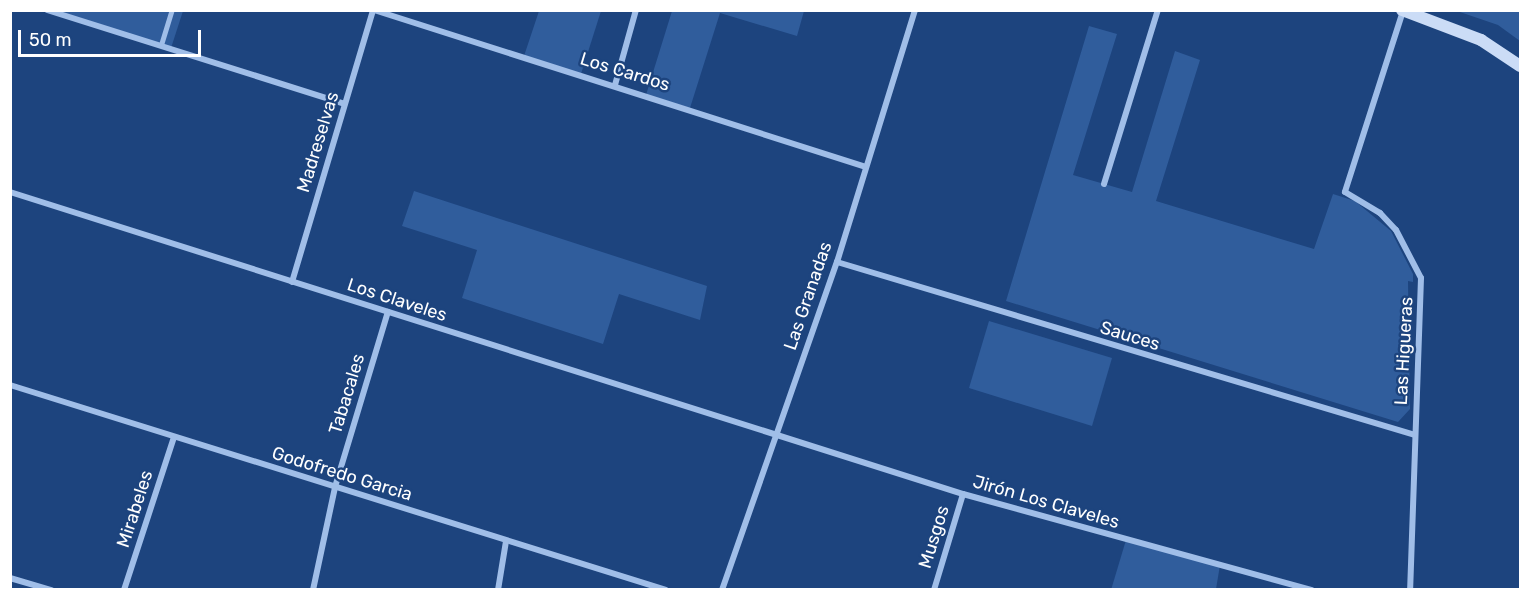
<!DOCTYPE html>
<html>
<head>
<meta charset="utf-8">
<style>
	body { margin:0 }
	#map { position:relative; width:1531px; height:600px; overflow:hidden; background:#1d447e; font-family:Rubik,sans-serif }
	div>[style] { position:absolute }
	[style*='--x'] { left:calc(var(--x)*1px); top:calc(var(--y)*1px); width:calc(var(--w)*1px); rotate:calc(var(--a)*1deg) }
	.green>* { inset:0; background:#305d9c }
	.lane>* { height:4.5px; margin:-2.25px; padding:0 2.25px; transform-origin:2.25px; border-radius:2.25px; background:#a0bee8 }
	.street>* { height:6px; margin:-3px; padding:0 3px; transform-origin:3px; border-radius:3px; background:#a0bee8 }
	.secondary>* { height:12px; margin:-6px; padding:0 6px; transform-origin:6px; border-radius:6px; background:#cbdcf6 }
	span { translate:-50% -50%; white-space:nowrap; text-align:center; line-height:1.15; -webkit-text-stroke:5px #1d447e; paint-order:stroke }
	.street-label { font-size:18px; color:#fff }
	.frame { position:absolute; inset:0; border:12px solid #fff; pointer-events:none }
	.scale { position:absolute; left:18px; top:30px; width:183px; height:27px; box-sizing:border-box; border:3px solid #fff; border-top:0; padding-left:8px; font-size:18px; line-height:21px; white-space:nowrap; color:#fff; -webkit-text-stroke:4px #1d447e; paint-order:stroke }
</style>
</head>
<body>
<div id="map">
	<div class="green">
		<div style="clip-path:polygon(47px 11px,183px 11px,171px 48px)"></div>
		<div style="clip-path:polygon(539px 11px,601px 11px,581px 74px,524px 56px)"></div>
		<div style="clip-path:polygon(672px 11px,804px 11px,797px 36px,720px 13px,690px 108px,646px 95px)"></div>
		<div style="clip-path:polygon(1457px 11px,1520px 11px,1520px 41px,1498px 25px)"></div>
		<div style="clip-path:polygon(1089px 26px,1117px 34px,1073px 175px,1132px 192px,1175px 51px,1200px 60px,1156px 201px,1314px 249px,1333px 194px,1355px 201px,1391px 231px,1413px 274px,1413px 282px,1408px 281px,1410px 409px,1398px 422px,1006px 301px)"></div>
		<div style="clip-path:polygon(414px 191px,707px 286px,700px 320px,619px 294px,603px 344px,462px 298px,477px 250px,402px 226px)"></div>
		<div style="clip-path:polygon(989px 321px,1112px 358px,1092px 426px,969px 388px)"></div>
		<div style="clip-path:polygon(1126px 540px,1220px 565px,1216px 589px,1111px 590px)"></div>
	</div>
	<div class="lane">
		<div style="--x:161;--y:45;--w:37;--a:-73"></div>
	</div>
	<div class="street">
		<div style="--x:47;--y:10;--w:312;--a:17.5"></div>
		<div style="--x:374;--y:10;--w:516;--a:17.7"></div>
		<div style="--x:1403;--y:11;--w:190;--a:107.8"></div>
		<div style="--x:1345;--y:192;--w:41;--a:31"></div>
		<div style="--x:1380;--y:213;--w:23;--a:47"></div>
		<div style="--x:1396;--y:230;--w:54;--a:62.5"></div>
		<div style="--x:1421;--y:278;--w:312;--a:92"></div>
		<div style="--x:615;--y:85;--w:78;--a:-74.4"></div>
		<div style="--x:1104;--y:184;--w:182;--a:-72.8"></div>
		<div style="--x:10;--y:192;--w:1000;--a:17.58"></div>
		<div style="--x:963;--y:494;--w:362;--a:15.4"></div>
		<div style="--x:837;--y:262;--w:603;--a:16.66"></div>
		<div style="--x:292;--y:282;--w:284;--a:-73.4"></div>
		<div style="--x:10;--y:385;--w:687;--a:17.35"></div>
		<div style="--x:10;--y:578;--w:43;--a:16.3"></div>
		<div style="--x:124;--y:590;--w:161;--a:-71.9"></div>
		<div style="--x:313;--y:590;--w:105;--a:-77.9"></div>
		<div style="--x:335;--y:487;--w:183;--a:-73.2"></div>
		<div style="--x:498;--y:590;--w:50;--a:-80.7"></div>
		<div style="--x:722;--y:590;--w:348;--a:-70.7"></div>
		<div style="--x:837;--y:262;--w:264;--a:-72.8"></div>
		<div style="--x:934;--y:590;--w:100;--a:-73.2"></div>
	</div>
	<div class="secondary">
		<div style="--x:1402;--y:10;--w:85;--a:20.8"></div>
		<div style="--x:1481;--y:40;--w:47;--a:33.7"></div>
	</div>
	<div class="street-label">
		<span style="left:625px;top:72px;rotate:17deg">Los Cardos</span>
		<span style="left:318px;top:142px;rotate:-73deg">Madreselvas</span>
		<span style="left:808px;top:296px;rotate:-71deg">Las Granadas</span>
		<span style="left:397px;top:300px;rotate:18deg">Los Claveles</span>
		<span style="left:1130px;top:336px;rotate:17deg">Sauces</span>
		<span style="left:1404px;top:351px;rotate:-87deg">Las Higueras</span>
		<span style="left:347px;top:394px;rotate:-73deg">Tabacales</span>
		<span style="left:342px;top:474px;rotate:17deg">Godofredo Garcia</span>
		<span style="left:1046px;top:502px;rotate:16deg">Jirón Los Claveles</span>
		<span style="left:135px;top:509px;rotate:-72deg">Mirabeles</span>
		<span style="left:934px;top:537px;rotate:-73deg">Musgos</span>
	</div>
	<div class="frame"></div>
	<div class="scale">50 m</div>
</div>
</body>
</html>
